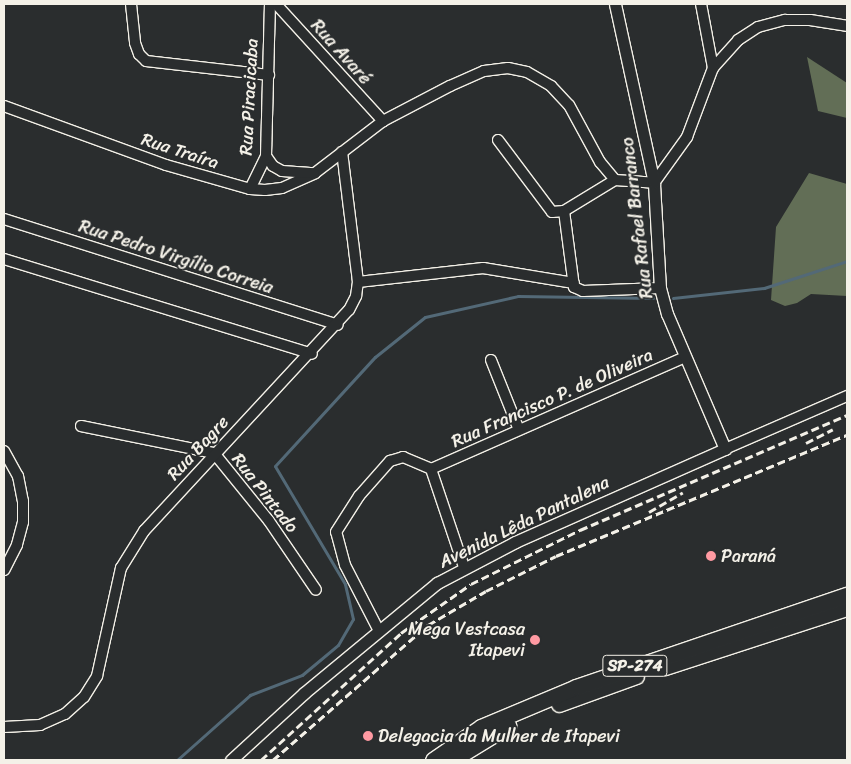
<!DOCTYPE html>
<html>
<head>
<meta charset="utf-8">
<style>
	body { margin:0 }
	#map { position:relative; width:851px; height:764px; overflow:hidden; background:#2a2d2e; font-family:Sriracha,sans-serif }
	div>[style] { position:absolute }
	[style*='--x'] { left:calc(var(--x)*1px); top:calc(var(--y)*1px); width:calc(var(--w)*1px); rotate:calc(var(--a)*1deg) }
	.green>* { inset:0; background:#626e56 }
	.stream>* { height:3px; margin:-1.5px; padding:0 1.5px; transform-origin:1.5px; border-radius:1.5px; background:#536977 }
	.roads { filter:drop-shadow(1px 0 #f4f1e8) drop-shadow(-1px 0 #f4f1e8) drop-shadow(0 1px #f4f1e8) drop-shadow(0 -1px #f4f1e8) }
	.minor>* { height:10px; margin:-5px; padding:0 5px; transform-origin:5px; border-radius:5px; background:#2a2d2e }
	.tertiary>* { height:11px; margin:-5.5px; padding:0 5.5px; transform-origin:5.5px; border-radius:5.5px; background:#2a2d2e }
	.primary>* { height:15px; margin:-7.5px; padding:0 7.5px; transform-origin:7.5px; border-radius:7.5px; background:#2a2d2e }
	.rail>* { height:3px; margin-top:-1.5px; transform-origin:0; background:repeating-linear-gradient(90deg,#f4f1e8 0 8px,transparent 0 12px) }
	.dots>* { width:14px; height:14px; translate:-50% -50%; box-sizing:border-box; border:2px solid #2a2d2e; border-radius:50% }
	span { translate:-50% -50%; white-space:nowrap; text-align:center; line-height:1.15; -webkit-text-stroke:4px #2a2d2e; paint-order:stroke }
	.shield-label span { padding:1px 4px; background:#2a2d2e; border:1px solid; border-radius:4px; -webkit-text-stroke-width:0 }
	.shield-label { font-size:16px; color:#f4f1e8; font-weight:700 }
	.street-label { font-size:18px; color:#f4f1e8 }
	.poi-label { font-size:18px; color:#f4f1e8 }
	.left { translate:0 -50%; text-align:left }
	.right { translate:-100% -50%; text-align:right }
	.frame { position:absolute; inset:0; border:5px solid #f4f1e8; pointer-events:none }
</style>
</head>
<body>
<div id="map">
	<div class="green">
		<div style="clip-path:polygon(807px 57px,847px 83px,847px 118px,818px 111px)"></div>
		<div style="clip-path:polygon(809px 173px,847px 184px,847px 296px,811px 294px,797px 303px,785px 306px,771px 300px,776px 227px)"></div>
	</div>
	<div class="stream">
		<div style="--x:673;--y:298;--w:92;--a:-6.3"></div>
		<div style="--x:764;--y:288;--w:87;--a:-18"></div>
		<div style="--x:177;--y:760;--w:98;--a:-41.7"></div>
		<div style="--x:250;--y:695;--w:56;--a:-21"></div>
		<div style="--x:302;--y:675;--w:47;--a:-39.8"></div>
		<div style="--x:338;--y:645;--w:30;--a:-60"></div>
		<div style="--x:353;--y:619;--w:36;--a:-103"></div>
		<div style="--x:345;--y:584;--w:137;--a:-120.7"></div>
		<div style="--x:275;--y:466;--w:148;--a:-47.5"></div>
		<div style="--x:375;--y:357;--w:64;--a:-38.7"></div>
		<div style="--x:425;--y:317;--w:95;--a:-12.7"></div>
		<div style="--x:518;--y:296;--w:135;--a:0.8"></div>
	</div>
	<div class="roads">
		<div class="minor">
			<div style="--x:131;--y:4;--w:39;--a:84"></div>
			<div style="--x:135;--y:43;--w:12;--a:70"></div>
			<div style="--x:139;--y:54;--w:10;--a:45"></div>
			<div style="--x:146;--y:61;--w:124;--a:6.5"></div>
			<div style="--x:276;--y:4;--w:159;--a:47.6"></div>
			<div style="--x:713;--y:68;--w:38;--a:-48"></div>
			<div style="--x:738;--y:40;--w:24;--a:-33"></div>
			<div style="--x:758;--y:27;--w:28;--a:-15"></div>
			<div style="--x:785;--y:20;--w:25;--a:0"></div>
			<div style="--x:810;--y:20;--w:37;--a:9"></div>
			<div style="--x:4;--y:106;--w:172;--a:20"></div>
			<div style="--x:166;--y:165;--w:87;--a:15.9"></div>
			<div style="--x:250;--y:189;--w:15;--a:4"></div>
			<div style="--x:265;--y:190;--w:17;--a:-7"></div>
			<div style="--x:282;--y:188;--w:36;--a:-24"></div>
			<div style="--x:315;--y:173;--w:86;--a:-37.4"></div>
			<div style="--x:383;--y:121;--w:76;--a:-27.6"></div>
			<div style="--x:450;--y:86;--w:37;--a:-24"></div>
			<div style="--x:484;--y:71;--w:24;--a:-7"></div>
			<div style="--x:508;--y:68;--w:19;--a:12"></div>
			<div style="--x:527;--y:72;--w:28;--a:30"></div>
			<div style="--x:551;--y:86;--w:26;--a:47"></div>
			<div style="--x:569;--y:105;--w:65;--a:61.5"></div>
			<div style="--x:600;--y:162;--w:23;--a:50"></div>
			<div style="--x:615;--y:180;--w:39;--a:4"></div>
			<div style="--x:654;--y:183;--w:57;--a:-54.3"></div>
			<div style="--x:687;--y:137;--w:74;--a:-69.4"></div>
			<div style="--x:713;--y:68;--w:65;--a:-100.6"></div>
			<div style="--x:498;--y:140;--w:90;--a:53.1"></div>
			<div style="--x:552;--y:212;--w:12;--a:-5"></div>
			<div style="--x:564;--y:211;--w:60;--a:-31.3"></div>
			<div style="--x:266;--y:156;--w:12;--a:55"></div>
			<div style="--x:273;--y:166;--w:10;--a:29"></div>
			<div style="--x:282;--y:171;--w:32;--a:4"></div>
			<div style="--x:250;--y:189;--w:37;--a:-64"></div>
			<div style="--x:266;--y:156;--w:152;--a:-88.5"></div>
			<div style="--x:564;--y:211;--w:77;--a:82.5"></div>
			<div style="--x:574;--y:287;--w:10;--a:24"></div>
			<div style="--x:583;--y:291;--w:77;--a:-2.2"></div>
			<div style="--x:4;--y:219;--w:350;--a:17.6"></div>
			<div style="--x:4;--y:259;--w:322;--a:17.1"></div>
			<div style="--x:358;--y:282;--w:126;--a:-6.4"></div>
			<div style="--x:483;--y:268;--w:92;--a:9.4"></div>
			<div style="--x:491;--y:360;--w:75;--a:68.2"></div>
			<div style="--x:81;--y:426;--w:136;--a:11.5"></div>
			<div style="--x:214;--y:453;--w:87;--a:51"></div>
			<div style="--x:269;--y:521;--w:83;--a:55.7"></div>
			<div style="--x:725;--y:449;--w:133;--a:-23.5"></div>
			<div style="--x:4;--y:451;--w:29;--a:61"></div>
			<div style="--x:18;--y:476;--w:25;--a:79"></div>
			<div style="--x:23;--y:501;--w:21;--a:90"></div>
			<div style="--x:23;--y:522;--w:24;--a:105"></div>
			<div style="--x:17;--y:545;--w:28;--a:117"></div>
			<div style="--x:431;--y:469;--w:278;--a:-23.8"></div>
			<div style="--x:431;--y:469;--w:103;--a:71.4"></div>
			<div style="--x:378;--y:629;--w:72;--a:-117.3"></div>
			<div style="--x:345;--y:565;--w:34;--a:-105"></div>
			<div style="--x:336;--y:532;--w:43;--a:-57.4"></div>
			<div style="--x:359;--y:496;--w:47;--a:-48.5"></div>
			<div style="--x:390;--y:461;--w:14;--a:-17"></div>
			<div style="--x:403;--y:457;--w:30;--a:23"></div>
			<div style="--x:4;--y:727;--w:36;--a:-3"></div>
			<div style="--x:40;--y:725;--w:27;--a:-24"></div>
			<div style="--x:65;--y:714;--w:25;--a:-42"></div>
			<div style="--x:84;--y:697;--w:25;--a:-58"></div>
			<div style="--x:97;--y:676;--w:111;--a:-77.5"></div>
			<div style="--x:121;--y:568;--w:44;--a:-58.1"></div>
			<div style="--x:144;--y:531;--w:301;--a:-47.2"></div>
			<div style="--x:349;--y:310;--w:16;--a:-63"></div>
			<div style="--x:356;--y:296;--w:14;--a:-82"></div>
			<div style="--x:358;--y:282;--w:131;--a:-97"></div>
		</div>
		<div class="tertiary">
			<div style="--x:231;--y:760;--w:99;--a:-42.5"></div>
			<div style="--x:304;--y:693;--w:173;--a:-39.6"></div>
			<div style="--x:437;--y:583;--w:88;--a:-27.7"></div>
			<div style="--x:515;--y:542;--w:230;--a:-23.9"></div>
			<div style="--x:725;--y:449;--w:147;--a:-113.2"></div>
			<div style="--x:667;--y:314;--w:27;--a:-105"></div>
			<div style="--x:660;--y:288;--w:105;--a:-93.3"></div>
			<div style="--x:654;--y:183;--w:183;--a:-102.3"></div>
		</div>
		<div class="primary">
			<div style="--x:665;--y:667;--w:191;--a:-18"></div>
			<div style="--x:559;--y:704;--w:82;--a:-20"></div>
			<div style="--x:433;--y:760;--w:58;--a:-34.5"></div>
			<div style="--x:481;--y:727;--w:103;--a:-22.8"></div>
			<div style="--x:576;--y:687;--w:286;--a:-18.8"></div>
			<div style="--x:452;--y:760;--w:66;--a:-31.3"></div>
		</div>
	</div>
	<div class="rail">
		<div style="--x:806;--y:443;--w:30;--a:-27"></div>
		<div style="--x:649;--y:512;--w:39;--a:-30"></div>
		<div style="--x:261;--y:760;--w:189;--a:-42.2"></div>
		<div style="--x:401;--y:633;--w:85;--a:-35"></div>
		<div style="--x:471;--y:584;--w:122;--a:-26.4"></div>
		<div style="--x:580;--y:530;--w:291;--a:-23.3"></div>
		<div style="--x:273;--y:760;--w:206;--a:-41.1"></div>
		<div style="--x:428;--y:625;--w:67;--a:-30.4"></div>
		<div style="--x:486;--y:591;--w:78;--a:-26.6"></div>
		<div style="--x:556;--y:556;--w:315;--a:-22.6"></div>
	</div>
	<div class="dots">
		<div style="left:711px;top:556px;background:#ff9aa2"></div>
		<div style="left:535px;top:640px;background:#ff9aa2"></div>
		<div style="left:368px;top:736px;background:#ff9aa2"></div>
	</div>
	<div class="shield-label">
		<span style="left:635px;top:666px">SP-274</span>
	</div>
	<div class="street-label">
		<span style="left:341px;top:52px;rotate:48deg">Rua Avaré</span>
		<span style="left:249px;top:97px;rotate:-87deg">Rua Piracicaba</span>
		<span style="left:180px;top:151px;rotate:18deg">Rua Traíra</span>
		<span style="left:637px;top:218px;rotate:-97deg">Rua Rafael Barranco</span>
		<span style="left:176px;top:257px;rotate:18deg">Rua Pedro Virgílio Correia</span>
		<span style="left:552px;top:398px;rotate:-24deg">Rua Francisco P. de Oliveira</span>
		<span style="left:198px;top:448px;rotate:-47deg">Rua Bagre</span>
		<span style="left:265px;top:493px;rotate:52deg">Rua Pintado</span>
		<span style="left:524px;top:522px;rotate:-26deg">Avenida Lêda Pantalena</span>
	</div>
	<div class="poi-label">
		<span class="left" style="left:721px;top:556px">Paraná</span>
		<span class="right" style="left:525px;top:640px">Mega Vestcasa<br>Itapevi</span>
		<span class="left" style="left:378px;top:736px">Delegacia da Mulher de Itapevi</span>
	</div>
	<div class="frame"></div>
</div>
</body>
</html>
